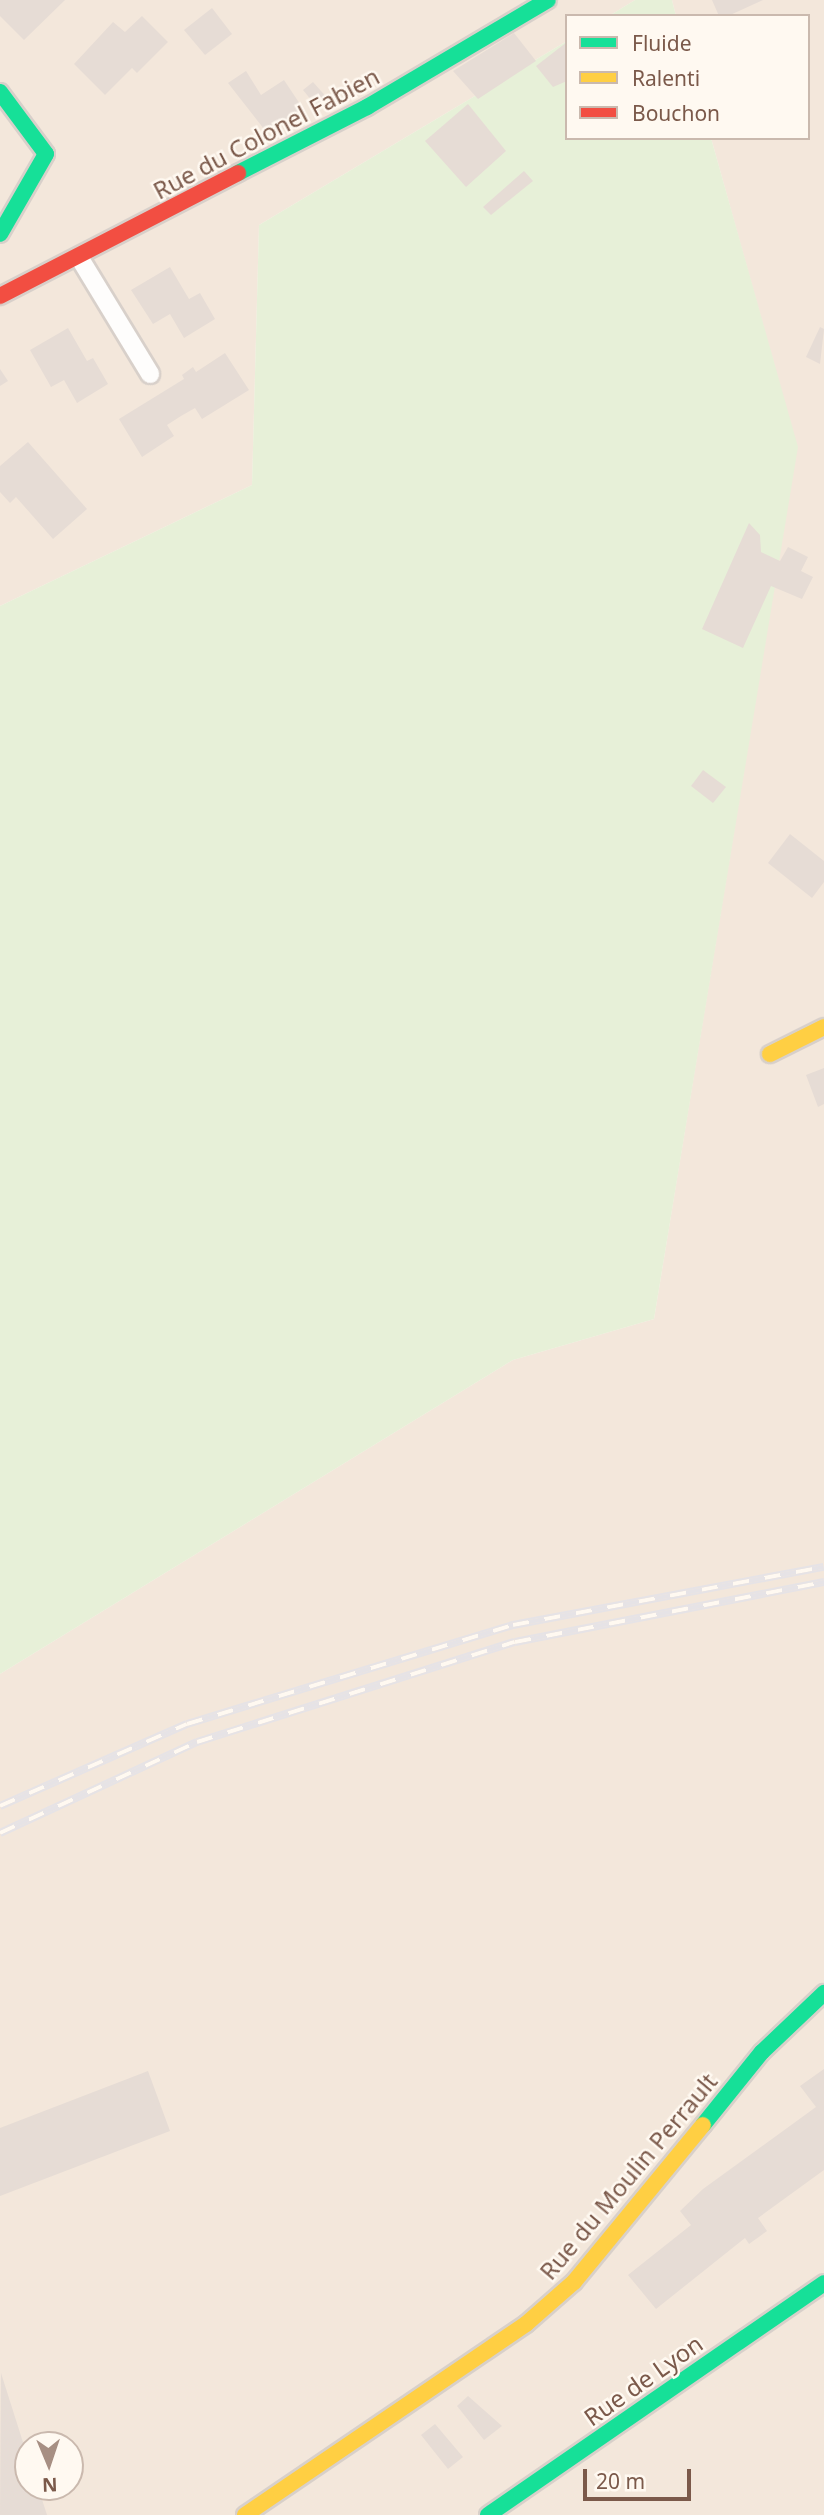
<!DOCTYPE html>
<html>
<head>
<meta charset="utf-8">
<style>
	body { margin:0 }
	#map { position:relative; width:824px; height:2515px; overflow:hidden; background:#faf4ee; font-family:"Noto Sans",sans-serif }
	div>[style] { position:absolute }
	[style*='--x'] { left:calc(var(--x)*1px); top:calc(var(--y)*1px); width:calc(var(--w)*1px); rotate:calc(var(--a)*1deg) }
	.residential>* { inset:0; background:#f3e7db }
	.green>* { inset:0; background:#e7f0d8 }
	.building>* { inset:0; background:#e6dcd5 }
	.roads { filter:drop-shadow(2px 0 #d8d0ca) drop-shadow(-2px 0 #d8d0ca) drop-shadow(0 2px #d8d0ca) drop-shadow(0 -2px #d8d0ca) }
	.lane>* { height:18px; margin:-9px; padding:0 9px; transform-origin:9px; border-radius:9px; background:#fefdfc }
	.fast>* { height:16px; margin:-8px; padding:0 8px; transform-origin:8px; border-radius:8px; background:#16e098 }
	.slow>* { height:16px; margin:-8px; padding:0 8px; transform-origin:8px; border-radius:8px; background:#ffcf43 }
	.jam>* { height:16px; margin:-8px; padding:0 8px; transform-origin:8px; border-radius:8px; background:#f24e42 }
	.rail>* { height:8px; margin-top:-4px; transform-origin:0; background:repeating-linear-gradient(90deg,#fff9f1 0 16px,#e6e3e6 0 32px); box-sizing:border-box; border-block:2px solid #e6e3e6 }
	span { translate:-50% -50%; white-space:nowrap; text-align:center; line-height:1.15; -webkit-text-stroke:5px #fff9f1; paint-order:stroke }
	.street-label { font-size:24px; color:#7b594a }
	.legend { position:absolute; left:565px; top:14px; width:245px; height:126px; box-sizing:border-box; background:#fff9f1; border:2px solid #cab9ae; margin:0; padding:9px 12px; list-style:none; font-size:21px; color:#7b594a }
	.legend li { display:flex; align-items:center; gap:14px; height:35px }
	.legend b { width:35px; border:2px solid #cab9ae }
	.north { position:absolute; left:14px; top:2431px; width:70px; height:70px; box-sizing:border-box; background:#fff9f1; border:2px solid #cab9ae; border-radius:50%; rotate:178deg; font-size:19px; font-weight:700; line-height:28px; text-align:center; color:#7b594a }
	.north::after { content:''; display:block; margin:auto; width:24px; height:32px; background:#a78f83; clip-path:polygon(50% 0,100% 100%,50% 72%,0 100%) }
	.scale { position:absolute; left:583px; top:2469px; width:108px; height:32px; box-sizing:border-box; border:4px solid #7b594a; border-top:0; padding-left:9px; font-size:21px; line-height:24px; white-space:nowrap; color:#7b594a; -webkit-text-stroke:5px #fff9f1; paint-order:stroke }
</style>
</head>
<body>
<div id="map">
	<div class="residential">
		<div style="clip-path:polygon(0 0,635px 0,609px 16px,567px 16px,567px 41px,259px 225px,252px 485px,0 606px)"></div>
		<div style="clip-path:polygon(evenodd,672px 0,824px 0,824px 2515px,0 2515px,0 1674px,513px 1360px,654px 1319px,797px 447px,711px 138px,808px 138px,808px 16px,676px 16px,672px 0,28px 2445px,70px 2445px,70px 2487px,28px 2487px,28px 2445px)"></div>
	</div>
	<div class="green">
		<div style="clip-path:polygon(635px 0,672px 0,676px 16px,609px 16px)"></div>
		<div style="clip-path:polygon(567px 41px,567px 138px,711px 138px,798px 447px,654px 1319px,513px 1360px,0 1674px,0 606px,252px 485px,259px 225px)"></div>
	</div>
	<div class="building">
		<div style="clip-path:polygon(0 0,65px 0,24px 40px,0 16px)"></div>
		<div style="clip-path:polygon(712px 0,763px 0,728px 16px,719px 16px)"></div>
		<div style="clip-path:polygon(212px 8px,232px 34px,205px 55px,184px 30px)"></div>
		<div style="clip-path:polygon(142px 16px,168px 42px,137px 73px,132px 68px,105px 95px,74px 64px,113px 22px,125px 32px)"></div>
		<div style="clip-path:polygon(514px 33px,536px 61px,478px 99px,453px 71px)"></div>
		<div style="clip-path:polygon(567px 42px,567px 81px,553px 87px,536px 66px)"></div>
		<div style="clip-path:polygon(246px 71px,261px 95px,284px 80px,306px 113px,264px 129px,228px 83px)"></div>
		<div style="clip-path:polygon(313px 82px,329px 100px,317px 107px,303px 90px)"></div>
		<div style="clip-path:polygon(468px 104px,506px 151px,466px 187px,425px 141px)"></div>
		<div style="clip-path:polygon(524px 171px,533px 181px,491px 215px,483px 207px)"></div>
		<div style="clip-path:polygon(170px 267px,189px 299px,200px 293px,215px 319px,184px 338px,170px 314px,153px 324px,131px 290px)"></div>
		<div style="clip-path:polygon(820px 327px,824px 329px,820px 364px,806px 357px)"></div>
		<div style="clip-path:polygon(68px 328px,87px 361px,93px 358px,108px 384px,77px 403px,64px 380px,51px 387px,30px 350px)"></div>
		<div style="clip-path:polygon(225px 353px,249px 390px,202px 419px,195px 408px,181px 416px,167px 425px,174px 436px,142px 457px,119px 419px,184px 379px,182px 375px,193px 367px,196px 372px)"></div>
		<div style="clip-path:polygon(0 369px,8px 381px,0 386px)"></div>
		<div style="clip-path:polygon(28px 442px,87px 509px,53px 539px,16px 497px,10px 503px,0 492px,0 466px)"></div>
		<div style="clip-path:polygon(749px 523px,760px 535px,761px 552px,780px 561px,788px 547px,808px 557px,801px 571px,813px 577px,802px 599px,771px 586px,743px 648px,702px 629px)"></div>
		<div style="clip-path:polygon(703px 770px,726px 787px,713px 803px,691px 786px)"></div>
		<div style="clip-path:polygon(790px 834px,824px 861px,824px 882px,812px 898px,768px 863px)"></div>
		<div style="clip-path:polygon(824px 1068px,824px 1104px,818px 1107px,806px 1075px)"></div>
		<div style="clip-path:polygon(824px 2069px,824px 2170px,758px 2218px,767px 2231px,749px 2244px,745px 2238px,656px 2309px,628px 2275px,691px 2225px,680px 2211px,703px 2189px,816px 2107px,800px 2086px)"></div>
		<div style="clip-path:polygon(148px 2071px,170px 2131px,0 2196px,0 2128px)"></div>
		<div style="clip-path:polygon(1px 2373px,28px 2458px,28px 2487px,38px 2487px,47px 2515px,0 2515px)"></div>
		<div style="clip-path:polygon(468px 2396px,502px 2426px,484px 2440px,457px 2406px)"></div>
		<div style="clip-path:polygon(435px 2424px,463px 2457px,448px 2469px,421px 2435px)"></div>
	</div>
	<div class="roads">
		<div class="lane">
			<div style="--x:79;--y:257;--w:137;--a:58.7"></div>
		</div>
		<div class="fast">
			<div style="--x:0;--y:92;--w:77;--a:53.4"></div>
			<div style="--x:46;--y:154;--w:92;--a:119.9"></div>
			<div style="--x:238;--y:173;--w:145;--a:-27.1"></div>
			<div style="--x:367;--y:107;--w:210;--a:-30.6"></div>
			<div style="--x:703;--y:2125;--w:94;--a:-51.1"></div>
			<div style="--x:762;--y:2052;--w:86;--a:-43.6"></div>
			<div style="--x:488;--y:2515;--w:408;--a:-34.6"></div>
		</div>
		<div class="slow">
			<div style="--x:770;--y:1054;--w:60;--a:-26.6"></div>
			<div style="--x:245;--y:2515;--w:340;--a:-34.2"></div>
			<div style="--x:526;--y:2324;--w:64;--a:-41.2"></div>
			<div style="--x:574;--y:2282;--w:203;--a:-50.6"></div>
		</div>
		<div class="jam">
			<div style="--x:0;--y:296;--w:268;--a:-27.3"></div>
		</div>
	</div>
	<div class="rail">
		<div style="--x:0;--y:1806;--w:204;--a:-23.7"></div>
		<div style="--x:187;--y:1724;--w:341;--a:-16.9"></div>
		<div style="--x:513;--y:1625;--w:316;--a:-10.6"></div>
		<div style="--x:0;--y:1833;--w:217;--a:-24.8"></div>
		<div style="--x:197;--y:1742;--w:333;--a:-17.5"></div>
		<div style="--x:515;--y:1642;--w:315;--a:-11"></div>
	</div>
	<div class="street-label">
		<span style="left:266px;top:133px;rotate:-28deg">Rue du Colonel Fabien</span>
		<span style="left:628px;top:2176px;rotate:-50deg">Rue du Moulin Perrault</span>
		<span style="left:643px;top:2380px;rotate:-35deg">Rue de Lyon</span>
	</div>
	<ul class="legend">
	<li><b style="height:9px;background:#16e098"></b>Fluide</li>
	<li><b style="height:9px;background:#ffcf43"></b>Ralenti</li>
	<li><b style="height:9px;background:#f24e42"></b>Bouchon</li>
	</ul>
	<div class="north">N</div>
	<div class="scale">20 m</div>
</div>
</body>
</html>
